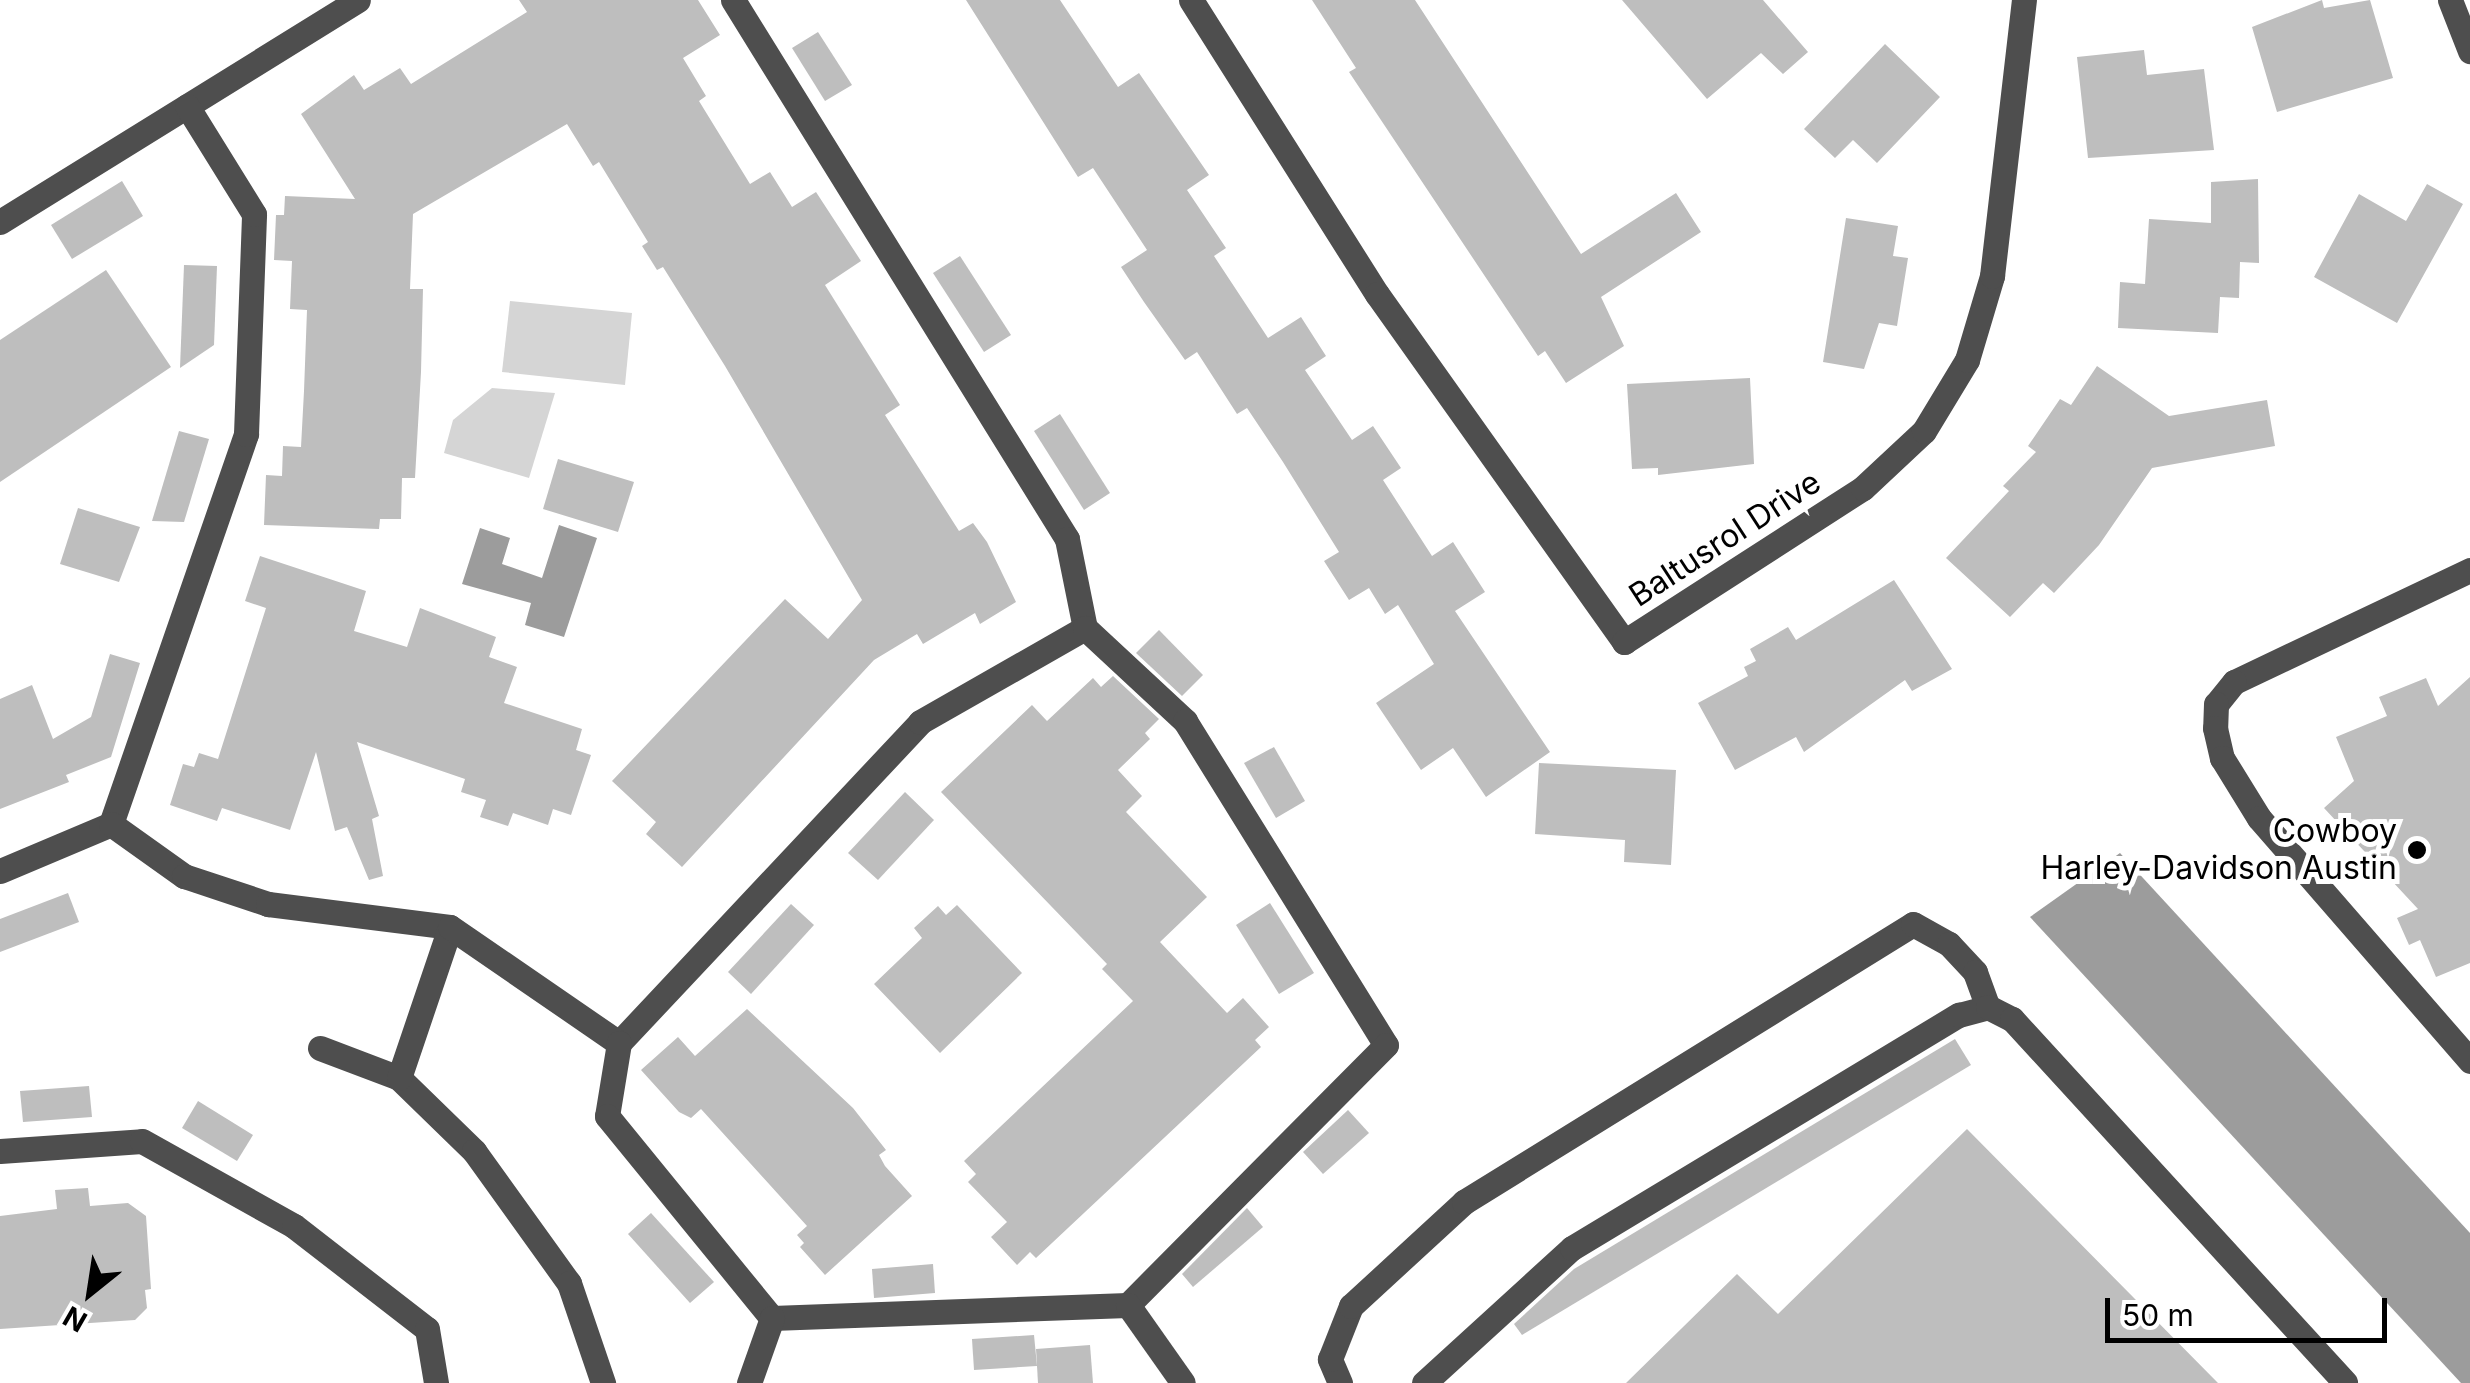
<!DOCTYPE html>
<html>
<head>
<meta charset="utf-8">
<style>
	body { margin:0 }
	#map { position:relative; width:2470px; height:1383px; overflow:hidden; background:#fff; font-family:Inter,sans-serif }
	div>[style] { position:absolute }
	[style*='--x'] { left:calc(var(--x)*1px); top:calc(var(--y)*1px); width:calc(var(--w)*1px); rotate:calc(var(--a)*1deg) }
	.green>* { inset:0; background:#d5d5d5 }
	.water>* { inset:0; background:#9c9c9c }
	.building>* { inset:0; background:#bebebe }
	.minor>* { height:25px; margin:-12.5px; padding:0 12.5px; transform-origin:12.5px; border-radius:12.5px; background:#4e4e4e }
	.dots>* { width:28px; height:28px; translate:-50% -50%; box-sizing:border-box; border:5px solid #fff; border-radius:50% }
	span { translate:-50% -50%; white-space:nowrap; text-align:center; line-height:1.15; -webkit-text-stroke:10px #fff; paint-order:stroke }
	.street-label { font-size:32px; color:#000 }
	.poi-label { font-size:32px; color:#000 }
	.right { translate:-100% -50%; text-align:right }
	.north { position:absolute; left:40px; top:1243px; width:100px; height:100px; -webkit-text-stroke:8px #fff; paint-order:stroke; rotate:210deg; font-size:28px; font-weight:700; line-height:40px; text-align:center; color:#000 }
	.north::after { content:''; display:block; margin:auto; width:35px; height:45px; background:#000; clip-path:polygon(50% 0,100% 100%,50% 72%,0 100%) }
	.scale { position:absolute; left:2105px; top:1298px; width:282px; height:45px; box-sizing:border-box; border:5px solid #000; border-top:0; padding-left:12px; font-size:30px; line-height:35px; white-space:nowrap; color:#000; -webkit-text-stroke:8px #fff; paint-order:stroke }
</style>
</head>
<body>
<div id="map">
	<div class="green">
		<div style="clip-path:polygon(510px 301px,632px 313px,625px 385px,502px 372px)"></div>
		<div style="clip-path:polygon(492px 388px,555px 393px,529px 478px,444px 453px,453px 420px)"></div>
	</div>
	<div class="water">
		<div style="clip-path:polygon(559px 525px,597px 538px,564px 637px,525px 625px,531px 603px,462px 584px,480px 528px,510px 538px,502px 564px,542px 578px)"></div>
		<div style="clip-path:polygon(2120px 853px,2470px 1233px,2470px 1383px,2461px 1383px,2030px 917px)"></div>
	</div>
	<div class="building">
		<div style="clip-path:polygon(519px 0,698px 0,720px 35px,683px 58px,706px 96px,699px 101px,750px 184px,770px 172px,792px 207px,816px 192px,861px 261px,825px 285px,900px 405px,885px 415px,959px 531px,973px 523px,987px 542px,1016px 602px,980px 624px,975px 613px,923px 644px,917px 634px,874px 660px,682px 867px,646px 834px,656px 822px,612px 781px,785px 599px,828px 639px,862px 600px,725px 366px,663px 267px,657px 270px,642px 246px,648px 242px,599px 162px,593px 166px,567px 124px,413px 214px,410px 289px,423px 289px,421px 372px,415px 478px,402px 478px,401px 519px,380px 519px,379px 529px,264px 525px,266px 475px,282px 476px,283px 446px,301px 447px,304px 391px,307px 310px,290px 309px,292px 261px,274px 260px,276px 215px,284px 215px,285px 196px,355px 199px,301px 114px,354px 75px,364px 90px,400px 68px,411px 84px,527px 12px)"></div>
		<div style="clip-path:polygon(966px 0,1060px 0,1118px 87px,1139px 73px,1209px 175px,1187px 190px,1226px 248px,1214px 256px,1268px 338px,1301px 317px,1326px 356px,1305px 370px,1352px 440px,1373px 426px,1401px 468px,1383px 480px,1432px 556px,1453px 542px,1485px 592px,1455px 611px,1550px 752px,1486px 797px,1453px 748px,1421px 770px,1376px 703px,1434px 664px,1398px 605px,1385px 614px,1369px 588px,1349px 600px,1324px 561px,1339px 552px,1283px 462px,1247px 408px,1237px 414px,1197px 352px,1185px 360px,1144px 302px,1121px 267px,1147px 250px,1093px 168px,1078px 177px)"></div>
		<div style="clip-path:polygon(1312px 0,1415px 0,1581px 254px,1676px 193px,1701px 232px,1601px 297px,1624px 346px,1566px 383px,1545px 351px,1538px 356px,1349px 72px,1356px 68px)"></div>
		<div style="clip-path:polygon(1622px 0,1763px 0,1808px 52px,1783px 74px,1761px 53px,1707px 99px)"></div>
		<div style="clip-path:polygon(2322px 0,2324px 8px,2370px 0,2393px 78px,2277px 112px,2252px 27px)"></div>
		<div style="clip-path:polygon(818px 32px,852px 85px,825px 101px,792px 48px)"></div>
		<div style="clip-path:polygon(1885px 44px,1940px 97px,1877px 163px,1853px 140px,1835px 158px,1804px 129px)"></div>
		<div style="clip-path:polygon(2144px 50px,2147px 75px,2204px 69px,2214px 150px,2088px 158px,2077px 57px)"></div>
		<div style="clip-path:polygon(2258px 179px,2259px 263px,2240px 262px,2239px 298px,2220px 297px,2218px 333px,2118px 328px,2120px 282px,2145px 284px,2149px 219px,2211px 223px,2211px 182px)"></div>
		<div style="clip-path:polygon(122px 181px,143px 216px,72px 259px,51px 225px)"></div>
		<div style="clip-path:polygon(2427px 184px,2463px 204px,2397px 323px,2314px 277px,2359px 194px,2406px 221px)"></div>
		<div style="clip-path:polygon(1846px 218px,1898px 226px,1893px 256px,1908px 258px,1897px 326px,1879px 323px,1864px 369px,1823px 362px)"></div>
		<div style="clip-path:polygon(960px 256px,1011px 335px,984px 352px,933px 273px)"></div>
		<div style="clip-path:polygon(184px 265px,217px 266px,214px 345px,180px 368px)"></div>
		<div style="clip-path:polygon(106px 270px,171px 367px,0 482px,0 340px)"></div>
		<div style="clip-path:polygon(2097px 366px,2169px 416px,2267px 400px,2275px 446px,2152px 468px,2099px 545px,2054px 593px,2043px 583px,2010px 617px,1946px 558px,2009px 491px,2003px 486px,2036px 452px,2028px 446px,2060px 399px,2071px 405px)"></div>
		<div style="clip-path:polygon(1750px 378px,1754px 464px,1658px 475px,1658px 468px,1632px 469px,1627px 384px)"></div>
		<div style="clip-path:polygon(1060px 414px,1110px 493px,1084px 510px,1034px 431px)"></div>
		<div style="clip-path:polygon(179px 431px,209px 439px,184px 522px,152px 521px)"></div>
		<div style="clip-path:polygon(558px 459px,634px 482px,618px 532px,543px 509px)"></div>
		<div style="clip-path:polygon(78px 508px,140px 527px,119px 582px,60px 564px)"></div>
		<div style="clip-path:polygon(260px 556px,366px 591px,354px 631px,407px 647px,420px 608px,496px 637px,489px 657px,517px 667px,504px 703px,582px 729px,576px 750px,591px 755px,571px 815px,553px 809px,548px 825px,513px 813px,508px 826px,480px 817px,486px 800px,461px 792px,465px 779px,357px 742px,379px 816px,372px 819px,383px 876px,369px 880px,347px 827px,335px 831px,316px 752px,290px 830px,222px 808px,217px 821px,170px 805px,183px 764px,194px 767px,199px 753px,218px 759px,266px 608px,245px 601px)"></div>
		<div style="clip-path:polygon(1894px 580px,1952px 669px,1912px 691px,1905px 680px,1804px 752px,1796px 737px,1735px 770px,1698px 703px,1748px 676px,1744px 667px,1756px 661px,1750px 649px,1788px 627px,1796px 640px)"></div>
		<div style="clip-path:polygon(1159px 630px,1203px 675px,1182px 696px,1136px 653px)"></div>
		<div style="clip-path:polygon(110px 654px,140px 663px,111px 757px,66px 775px,69px 782px,0 809px,0 699px,32px 685px,53px 739px,91px 717px)"></div>
		<div style="clip-path:polygon(1113px 676px,1159px 719px,1145px 733px,1150px 739px,1118px 770px,1142px 796px,1126px 812px,1207px 897px,1160px 942px,1227px 1013px,1243px 998px,1269px 1027px,1255px 1040px,1261px 1047px,1036px 1258px,1030px 1252px,1017px 1265px,991px 1237px,1007px 1222px,968px 1182px,976px 1174px,964px 1161px,1133px 1001px,1102px 969px,1107px 964px,941px 792px,1032px 705px,1047px 721px,1093px 678px,1101px 687px)"></div>
		<div style="clip-path:polygon(2470px 677px,2470px 963px,2436px 977px,2420px 940px,2409px 945px,2397px 918px,2418px 909px,2324px 808px,2354px 781px,2336px 737px,2387px 716px,2379px 697px,2426px 678px,2438px 706px)"></div>
		<div style="clip-path:polygon(1274px 747px,1305px 801px,1276px 818px,1244px 763px)"></div>
		<div style="clip-path:polygon(1539px 763px,1676px 770px,1671px 865px,1624px 862px,1625px 840px,1535px 834px)"></div>
		<div style="clip-path:polygon(905px 792px,934px 820px,878px 880px,848px 853px)"></div>
		<div style="clip-path:polygon(68px 893px,79px 922px,0 952px,0 919px)"></div>
		<div style="clip-path:polygon(1270px 903px,1314px 973px,1279px 994px,1236px 925px)"></div>
		<div style="clip-path:polygon(791px 904px,814px 925px,751px 994px,728px 972px)"></div>
		<div style="clip-path:polygon(957px 905px,1022px 973px,940px 1053px,874px 984px,922px 938px,914px 928px,938px 906px,946px 915px)"></div>
		<div style="clip-path:polygon(747px 1009px,853px 1108px,886px 1150px,879px 1155px,885px 1166px,912px 1196px,825px 1275px,800px 1247px,804px 1243px,797px 1235px,807px 1226px,701px 1109px,691px 1118px,679px 1112px,641px 1070px,678px 1037px,695px 1056px)"></div>
		<div style="clip-path:polygon(1955px 1039px,1971px 1065px,1522px 1335px,1514px 1324px,1574px 1269px)"></div>
		<div style="clip-path:polygon(89px 1086px,92px 1117px,23px 1122px,20px 1091px)"></div>
		<div style="clip-path:polygon(198px 1101px,253px 1135px,237px 1161px,182px 1128px)"></div>
		<div style="clip-path:polygon(1348px 1110px,1369px 1133px,1323px 1174px,1303px 1152px)"></div>
		<div style="clip-path:polygon(1967px 1129px,2218px 1383px,1626px 1383px,1737px 1274px,1778px 1314px)"></div>
		<div style="clip-path:polygon(88px 1188px,90px 1206px,128px 1203px,146px 1216px,151px 1289px,145px 1290px,147px 1308px,135px 1320px,0 1329px,0 1216px,57px 1209px,55px 1190px)"></div>
		<div style="clip-path:polygon(1247px 1208px,1263px 1227px,1193px 1287px,1182px 1274px)"></div>
		<div style="clip-path:polygon(651px 1213px,714px 1282px,690px 1303px,628px 1234px)"></div>
		<div style="clip-path:polygon(933px 1264px,935px 1293px,874px 1298px,872px 1269px)"></div>
		<div style="clip-path:polygon(1034px 1335px,1037px 1366px,974px 1370px,972px 1339px)"></div>
		<div style="clip-path:polygon(1090px 1345px,1093px 1383px,1038px 1383px,1036px 1349px)"></div>
	</div>
	<div class="minor">
		<div style="--x:733;--y:0;--w:634;--a:58.21"></div>
		<div style="--x:1067;--y:539;--w:91;--a:78.6"></div>
		<div style="--x:1191;--y:0;--w:348;--a:57.7"></div>
		<div style="--x:1377;--y:294;--w:427;--a:54.6"></div>
		<div style="--x:1624;--y:642;--w:284;--a:-32.8"></div>
		<div style="--x:1863;--y:488;--w:83;--a:-43.1"></div>
		<div style="--x:1924;--y:431;--w:83;--a:-58.8"></div>
		<div style="--x:1967;--y:360;--w:88;--a:-73.4"></div>
		<div style="--x:1992;--y:276;--w:278;--a:-83.4"></div>
		<div style="--x:2450;--y:0;--w:55;--a:68.6"></div>
		<div style="--x:0;--y:222;--w:421;--a:-31.8"></div>
		<div style="--x:2470;--y:570;--w:261;--a:154.6"></div>
		<div style="--x:2234;--y:682;--w:28;--a:129"></div>
		<div style="--x:2216;--y:704;--w:24;--a:92"></div>
		<div style="--x:2215;--y:728;--w:31;--a:77"></div>
		<div style="--x:2222;--y:758;--w:70;--a:58.3"></div>
		<div style="--x:2259;--y:818;--w:322;--a:49"></div>
		<div style="--x:111;--y:824;--w:413;--a:-70.9"></div>
		<div style="--x:246;--y:434;--w:220;--a:-87.9"></div>
		<div style="--x:254;--y:214;--w:127;--a:-121.8"></div>
		<div style="--x:0;--y:871;--w:121;--a:-22.9"></div>
		<div style="--x:111;--y:824;--w:90;--a:35.5"></div>
		<div style="--x:184;--y:876;--w:89;--a:18.4"></div>
		<div style="--x:268;--y:904;--w:183;--a:7.2"></div>
		<div style="--x:619;--y:1043;--w:440;--a:-46.8"></div>
		<div style="--x:920;--y:722;--w:190;--a:-29.7"></div>
		<div style="--x:1085;--y:628;--w:137;--a:42.9"></div>
		<div style="--x:1185;--y:721;--w:381;--a:58.2"></div>
		<div style="--x:1386;--y:1045;--w:366;--a:134.8"></div>
		<div style="--x:320;--y:1048;--w:85;--a:20.8"></div>
		<div style="--x:399;--y:1078;--w:105;--a:44.2"></div>
		<div style="--x:474;--y:1151;--w:163;--a:54.3"></div>
		<div style="--x:569;--y:1283;--w:106;--a:71.2"></div>
		<div style="--x:399;--y:1078;--w:159;--a:-71.3"></div>
		<div style="--x:450;--y:927;--w:205;--a:34.5"></div>
		<div style="--x:619;--y:1043;--w:74;--a:99.3"></div>
		<div style="--x:607;--y:1116;--w:261;--a:50.8"></div>
		<div style="--x:0;--y:1151;--w:142;--a:-4"></div>
		<div style="--x:142;--y:1141;--w:174;--a:29.2"></div>
		<div style="--x:294;--y:1226;--w:168;--a:37.8"></div>
		<div style="--x:427;--y:1329;--w:55;--a:80.5"></div>
		<div style="--x:772;--y:1318;--w:356;--a:-2.1"></div>
		<div style="--x:1128;--y:1305;--w:95;--a:54.8"></div>
		<div style="--x:749;--y:1383;--w:69;--a:-70.5"></div>
		<div style="--x:1340;--y:1383;--w:26;--a:-113"></div>
		<div style="--x:1330;--y:1359;--w:57;--a:-68.4"></div>
		<div style="--x:1351;--y:1306;--w:154;--a:-42.6"></div>
		<div style="--x:1464;--y:1202;--w:528;--a:-31.76"></div>
		<div style="--x:1913;--y:924;--w:41;--a:29.1"></div>
		<div style="--x:1949;--y:944;--w:38;--a:47"></div>
		<div style="--x:1975;--y:972;--w:37;--a:70"></div>
		<div style="--x:1424;--y:1383;--w:200;--a:-42.4"></div>
		<div style="--x:1572;--y:1248;--w:452;--a:-31.1"></div>
		<div style="--x:1959;--y:1015;--w:30;--a:-15"></div>
		<div style="--x:1988;--y:1007;--w:27;--a:27"></div>
		<div style="--x:2012;--y:1019;--w:493;--a:47.5"></div>
	</div>
	<div class="dots">
		<div style="left:2417px;top:850px;background:#000"></div>
	</div>
	<div class="street-label">
		<span style="left:1725px;top:539px;rotate:-33deg">Baltusrol Drive</span>
	</div>
	<div class="poi-label">
		<span class="right" style="left:2397px;top:850px">Cowboy<br>Harley-Davidson Austin</span>
	</div>
	<div class="north">N</div>
	<div class="scale">50 m</div>
</div>
</body>
</html>
